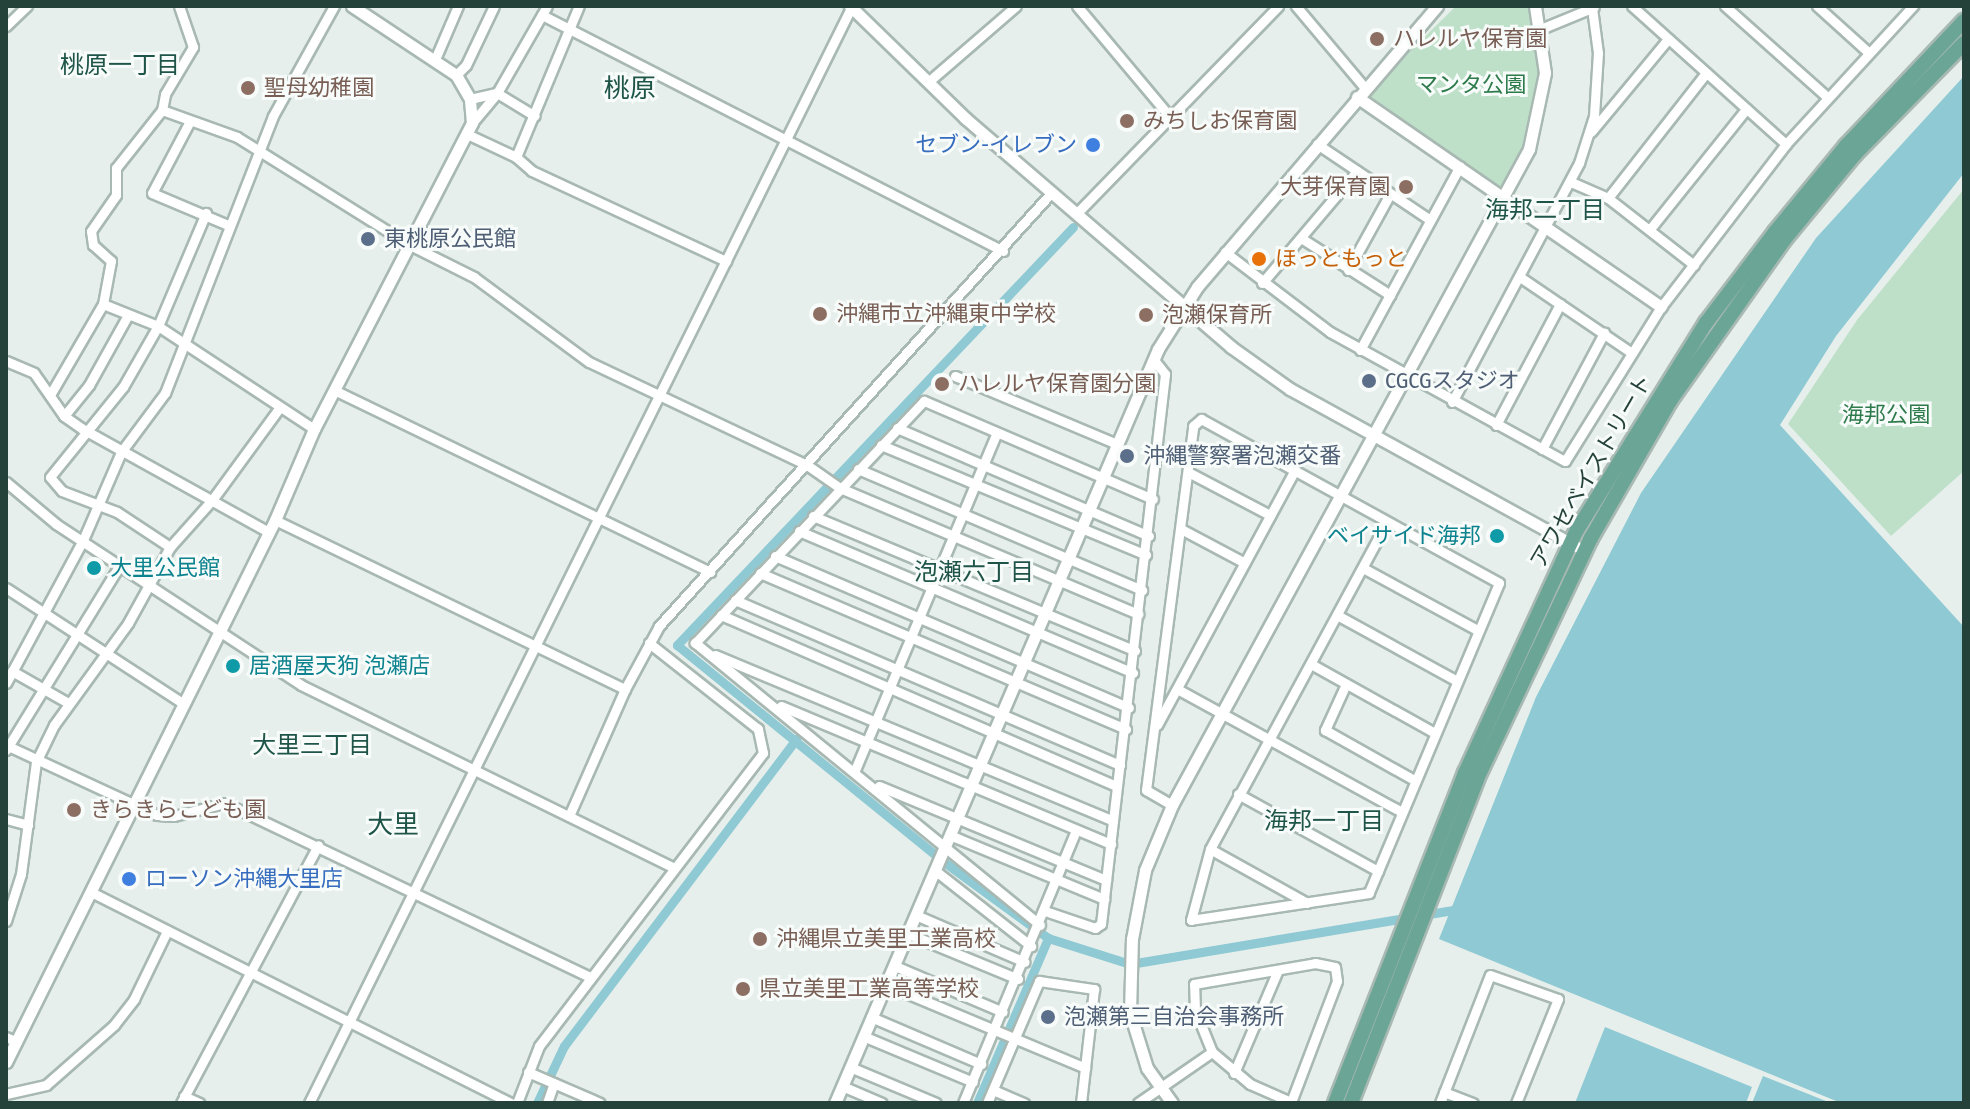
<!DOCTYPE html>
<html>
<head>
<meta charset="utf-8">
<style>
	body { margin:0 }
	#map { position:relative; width:1970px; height:1109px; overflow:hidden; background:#e6efeb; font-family:"Fira Sans Condensed","Noto Sans JP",sans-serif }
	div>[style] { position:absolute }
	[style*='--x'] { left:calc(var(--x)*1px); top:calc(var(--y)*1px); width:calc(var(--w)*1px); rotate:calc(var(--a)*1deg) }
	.green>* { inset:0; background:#bfe0c8 }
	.water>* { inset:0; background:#8ec9d4 }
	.canal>* { height:9px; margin:-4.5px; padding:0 4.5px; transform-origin:4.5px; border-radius:4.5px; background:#8ec9d4 }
	.roads { filter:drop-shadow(2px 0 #a8b8b2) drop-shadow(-2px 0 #a8b8b2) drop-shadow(0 2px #a8b8b2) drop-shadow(0 -2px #a8b8b2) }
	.minor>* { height:9px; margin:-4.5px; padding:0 4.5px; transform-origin:4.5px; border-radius:4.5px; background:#fff }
	.tertiary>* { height:11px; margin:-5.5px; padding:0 5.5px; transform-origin:5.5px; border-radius:5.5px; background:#fff }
	.primary>* { height:14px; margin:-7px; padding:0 7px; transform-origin:7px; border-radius:7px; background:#6aa596 }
	.dots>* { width:22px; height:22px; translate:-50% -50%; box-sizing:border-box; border:4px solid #f7fbf9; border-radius:50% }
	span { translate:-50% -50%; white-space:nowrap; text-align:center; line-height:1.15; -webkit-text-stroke:6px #f7fbf9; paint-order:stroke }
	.education-label { font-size:22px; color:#785e54 }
	.left { translate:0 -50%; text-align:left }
	.right { translate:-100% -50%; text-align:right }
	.park-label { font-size:22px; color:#2d7a4b }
	.shop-label { font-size:22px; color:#366cbe }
	.service-label { font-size:22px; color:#4e5e75 }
	.food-label { font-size:22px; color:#c56008 }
	.street-label { font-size:22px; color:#24423a }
	.culture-label { font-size:22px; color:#0d838f }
	.neighbourhood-label { font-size:24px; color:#1f5548 }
	.quarter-label { font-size:26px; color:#1f5548 }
	.frame { position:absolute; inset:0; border:8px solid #24423a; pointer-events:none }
</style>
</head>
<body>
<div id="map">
	<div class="green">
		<div style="clip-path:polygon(1456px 6px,1530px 6px,1542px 72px,1535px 124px,1518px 163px,1498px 189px,1367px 94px)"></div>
		<div style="clip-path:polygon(1964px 189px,1964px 471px,1891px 536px,1788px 424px,1857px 320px)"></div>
	</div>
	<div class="water">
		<div style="clip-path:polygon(1964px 76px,1964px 173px,1836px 336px,1780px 425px,1964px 627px,1964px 1103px,1841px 1103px,1439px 939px,1536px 697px,1641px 493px,1816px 238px)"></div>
		<div style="clip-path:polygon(1605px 1027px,1752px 1087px,1746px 1103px,1575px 1103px)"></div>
		<div style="clip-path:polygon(1763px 1076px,1831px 1103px,1752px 1103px)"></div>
	</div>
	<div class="canal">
		<div style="--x:1073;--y:227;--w:576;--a:133.45"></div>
		<div style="--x:677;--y:645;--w:339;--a:39.1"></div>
		<div style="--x:940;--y:859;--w:134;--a:36.2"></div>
		<div style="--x:1048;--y:938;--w:86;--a:17.6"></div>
		<div style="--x:1130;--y:964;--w:332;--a:-9.5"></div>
		<div style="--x:537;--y:1103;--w:63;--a:-64.7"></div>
		<div style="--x:564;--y:1046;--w:385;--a:-52.9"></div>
		<div style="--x:977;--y:1103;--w:180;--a:-66.7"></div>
	</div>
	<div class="roads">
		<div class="minor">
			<div style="--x:1077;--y:6;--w:145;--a:50"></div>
			<div style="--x:1296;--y:6;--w:107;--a:49.9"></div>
			<div style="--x:1632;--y:6;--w:207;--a:41.9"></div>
			<div style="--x:1725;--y:6;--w:137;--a:41.7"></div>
			<div style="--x:1817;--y:6;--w:70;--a:42.1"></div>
			<div style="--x:542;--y:15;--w:518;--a:27.11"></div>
			<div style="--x:6;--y:26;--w:29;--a:-44"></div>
			<div style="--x:1543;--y:28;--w:55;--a:-22.4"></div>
			<div style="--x:436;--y:57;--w:56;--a:-66.7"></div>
			<div style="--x:456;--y:75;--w:14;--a:-45"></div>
			<div style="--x:466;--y:65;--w:65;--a:-64.6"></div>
			<div style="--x:928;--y:82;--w:116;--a:-40.8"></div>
			<div style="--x:470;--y:99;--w:28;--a:-13"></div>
			<div style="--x:497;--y:93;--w:100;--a:-60.1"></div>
			<div style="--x:162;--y:110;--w:80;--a:19.8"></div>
			<div style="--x:237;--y:137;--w:202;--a:32"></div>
			<div style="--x:408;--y:244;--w:74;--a:26.6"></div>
			<div style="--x:474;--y:277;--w:143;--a:36.5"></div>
			<div style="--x:589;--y:362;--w:241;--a:25.3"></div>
			<div style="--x:807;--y:465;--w:40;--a:34.9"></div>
			<div style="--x:840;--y:488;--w:324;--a:22.9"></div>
			<div style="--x:190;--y:121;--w:81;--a:117.8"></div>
			<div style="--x:152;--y:193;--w:82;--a:22.8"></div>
			<div style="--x:472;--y:123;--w:39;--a:-50"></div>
			<div style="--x:497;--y:93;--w:44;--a:31.2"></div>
			<div style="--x:1591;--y:132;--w:121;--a:-50.4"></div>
			<div style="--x:467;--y:134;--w:54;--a:25.1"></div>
			<div style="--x:516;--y:157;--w:21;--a:41"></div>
			<div style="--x:532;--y:171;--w:214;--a:24.9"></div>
			<div style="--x:1317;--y:144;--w:136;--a:33.9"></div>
			<div style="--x:516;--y:157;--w:164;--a:-67.4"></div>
			<div style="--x:1571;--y:182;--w:40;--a:23.4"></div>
			<div style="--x:1608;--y:198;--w:109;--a:37.9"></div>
			<div style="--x:1608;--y:198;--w:159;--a:-51.9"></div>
			<div style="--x:1076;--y:214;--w:290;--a:-45.8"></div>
			<div style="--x:1650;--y:229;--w:154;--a:-51.3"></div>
			<div style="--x:1301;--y:238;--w:106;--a:32.6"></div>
			<div style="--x:1225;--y:252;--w:132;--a:37.3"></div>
			<div style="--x:1330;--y:332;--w:268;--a:28.8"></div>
			<div style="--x:1565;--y:461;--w:181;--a:-58.1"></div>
			<div style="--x:1661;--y:307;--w:205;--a:-52.5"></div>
			<div style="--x:1786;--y:144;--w:188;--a:-47.4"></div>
			<div style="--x:1348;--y:270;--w:87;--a:-61.1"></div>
			<div style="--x:1520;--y:277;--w:135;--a:34.2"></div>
			<div style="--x:1262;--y:283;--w:147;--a:-49.7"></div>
			<div style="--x:103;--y:304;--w:59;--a:21.8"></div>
			<div style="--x:158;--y:326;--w:187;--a:33.4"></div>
			<div style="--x:1360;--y:350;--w:209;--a:-61.5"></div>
			<div style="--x:6;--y:361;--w:30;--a:23"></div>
			<div style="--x:34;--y:373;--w:52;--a:55.1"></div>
			<div style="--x:64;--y:416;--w:21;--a:35"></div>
			<div style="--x:81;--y:428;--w:215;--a:29"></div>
			<div style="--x:955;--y:376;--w:176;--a:22.8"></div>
			<div style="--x:334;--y:390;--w:418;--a:25.8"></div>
			<div style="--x:50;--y:395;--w:105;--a:-59.8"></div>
			<div style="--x:103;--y:304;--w:44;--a:-79.5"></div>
			<div style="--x:111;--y:261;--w:24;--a:-138"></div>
			<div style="--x:93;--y:245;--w:14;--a:-98"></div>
			<div style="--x:91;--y:231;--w:44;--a:-55.2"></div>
			<div style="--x:116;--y:195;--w:27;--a:-90"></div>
			<div style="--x:116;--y:168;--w:74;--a:-51.6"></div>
			<div style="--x:162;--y:110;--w:16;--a:-79"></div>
			<div style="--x:165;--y:94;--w:55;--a:-59.2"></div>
			<div style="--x:193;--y:47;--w:43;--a:-108.9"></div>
			<div style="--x:1452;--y:402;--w:271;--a:-62"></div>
			<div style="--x:1579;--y:163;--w:49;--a:-72.3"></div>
			<div style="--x:1594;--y:116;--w:63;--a:-86.4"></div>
			<div style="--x:1598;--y:53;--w:45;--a:-97.6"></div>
			<div style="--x:64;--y:416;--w:40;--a:-51"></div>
			<div style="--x:89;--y:385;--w:80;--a:-60.9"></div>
			<div style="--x:1496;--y:425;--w:137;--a:-62.1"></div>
			<div style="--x:897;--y:428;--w:274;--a:23.2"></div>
			<div style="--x:881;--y:445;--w:287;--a:22.5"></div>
			<div style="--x:1542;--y:449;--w:132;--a:-61.9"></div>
			<div style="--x:858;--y:469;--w:309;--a:23.1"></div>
			<div style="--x:1188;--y:472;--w:93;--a:27.7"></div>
			<div style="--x:6;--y:482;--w:65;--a:40"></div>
			<div style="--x:56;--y:524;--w:293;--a:33.3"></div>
			<div style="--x:301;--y:685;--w:413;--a:26.1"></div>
			<div style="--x:813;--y:516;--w:349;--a:22.7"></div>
			<div style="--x:275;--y:520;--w:389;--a:25.8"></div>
			<div style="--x:1181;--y:529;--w:72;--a:28"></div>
			<div style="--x:799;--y:531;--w:363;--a:23"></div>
			<div style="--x:170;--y:547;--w:64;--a:-146.6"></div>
			<div style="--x:117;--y:512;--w:59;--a:-159.1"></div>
			<div style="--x:62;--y:491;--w:18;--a:-131"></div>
			<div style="--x:50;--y:477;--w:116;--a:-51"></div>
			<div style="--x:123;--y:387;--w:70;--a:-60.2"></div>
			<div style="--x:158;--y:326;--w:123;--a:-67"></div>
			<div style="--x:775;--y:556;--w:385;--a:23.2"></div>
			<div style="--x:1363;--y:568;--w:130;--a:28.5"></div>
			<div style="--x:760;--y:573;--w:398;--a:23.1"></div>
			<div style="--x:6;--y:588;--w:212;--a:33.1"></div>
			<div style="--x:735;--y:600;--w:419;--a:23.2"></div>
			<div style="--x:721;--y:615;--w:431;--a:23.4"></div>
			<div style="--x:1337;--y:615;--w:135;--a:28.8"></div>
			<div style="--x:715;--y:655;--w:431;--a:22.6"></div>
			<div style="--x:1311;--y:664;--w:140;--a:29.1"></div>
			<div style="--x:12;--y:671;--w:64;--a:29.7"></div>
			<div style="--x:6;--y:683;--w:162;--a:-61.7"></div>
			<div style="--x:83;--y:540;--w:96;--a:-66.6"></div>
			<div style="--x:121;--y:452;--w:74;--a:-53.3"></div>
			<div style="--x:165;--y:393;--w:297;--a:-68.7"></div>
			<div style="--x:273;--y:116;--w:126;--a:-61"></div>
			<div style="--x:1346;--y:684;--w:51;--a:114.5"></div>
			<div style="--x:1325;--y:730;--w:102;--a:29.3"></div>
			<div style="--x:1179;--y:690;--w:254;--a:28.7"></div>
			<div style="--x:781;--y:706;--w:358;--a:22.7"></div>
			<div style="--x:1157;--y:725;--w:288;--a:-61.6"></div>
			<div style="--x:6;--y:745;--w:166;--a:24.9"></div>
			<div style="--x:157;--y:815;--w:17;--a:3"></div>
			<div style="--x:174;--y:816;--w:53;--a:-14.3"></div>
			<div style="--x:225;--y:803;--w:404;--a:25.5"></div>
			<div style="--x:6;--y:750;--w:217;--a:-58.4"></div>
			<div style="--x:855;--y:770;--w:366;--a:-67.2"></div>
			<div style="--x:879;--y:786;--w:246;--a:22.5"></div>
			<div style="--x:1238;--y:794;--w:160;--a:28.8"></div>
			<div style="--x:1172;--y:805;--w:30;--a:-150"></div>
			<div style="--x:1146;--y:790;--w:367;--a:-82.6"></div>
			<div style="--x:1193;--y:426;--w:11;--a:-41"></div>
			<div style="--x:1201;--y:419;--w:340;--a:28.8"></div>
			<div style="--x:1499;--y:583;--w:336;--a:112.8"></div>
			<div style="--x:1369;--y:893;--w:180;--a:171.4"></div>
			<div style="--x:1191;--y:920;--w:73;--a:-75"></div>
			<div style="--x:1210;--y:849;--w:370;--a:-61.6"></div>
			<div style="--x:569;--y:816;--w:139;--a:-66.2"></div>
			<div style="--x:625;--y:689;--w:72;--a:-61.6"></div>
			<div style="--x:659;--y:626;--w:585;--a:-47.84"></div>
			<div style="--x:6;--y:819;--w:23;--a:15"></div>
			<div style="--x:952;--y:836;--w:165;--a:22.5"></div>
			<div style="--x:1210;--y:849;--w:111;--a:29.1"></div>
			<div style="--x:937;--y:872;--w:120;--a:38.2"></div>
			<div style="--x:93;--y:893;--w:467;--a:26.7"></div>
			<div style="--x:1045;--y:911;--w:53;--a:18.8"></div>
			<div style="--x:1095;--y:928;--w:7;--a:-34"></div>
			<div style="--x:1101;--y:924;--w:554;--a:-83.36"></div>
			<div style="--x:1165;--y:374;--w:18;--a:-128"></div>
			<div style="--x:918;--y:916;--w:116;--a:23.3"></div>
			<div style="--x:6;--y:921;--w:49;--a:-72.3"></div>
			<div style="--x:21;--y:874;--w:113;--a:-82.4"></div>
			<div style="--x:36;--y:762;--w:41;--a:-64.1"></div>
			<div style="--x:54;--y:725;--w:126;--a:-54"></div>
			<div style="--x:128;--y:623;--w:87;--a:-61.1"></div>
			<div style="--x:170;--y:547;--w:63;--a:-48.2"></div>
			<div style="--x:212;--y:500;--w:115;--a:-53.8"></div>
			<div style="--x:1040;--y:925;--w:446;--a:-140.7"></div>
			<div style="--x:695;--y:643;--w:333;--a:-46.6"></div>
			<div style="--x:924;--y:401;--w:249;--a:23.2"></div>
			<div style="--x:909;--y:934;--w:118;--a:22.4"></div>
			<div style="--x:1315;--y:963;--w:20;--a:11"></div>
			<div style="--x:1335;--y:967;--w:14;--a:82"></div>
			<div style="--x:1337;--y:981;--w:129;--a:110.8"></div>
			<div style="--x:1291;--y:1102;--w:45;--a:-156.3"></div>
			<div style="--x:1250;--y:1084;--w:50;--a:-139.9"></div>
			<div style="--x:1212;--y:1052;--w:45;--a:-112"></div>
			<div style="--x:1195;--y:1010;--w:26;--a:-92"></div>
			<div style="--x:1194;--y:984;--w:123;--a:-9.8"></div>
			<div style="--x:895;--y:966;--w:117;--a:23.1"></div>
			<div style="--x:887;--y:985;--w:215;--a:22.7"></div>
			<div style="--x:871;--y:1017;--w:120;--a:23.1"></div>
			<div style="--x:863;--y:1036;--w:119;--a:22.7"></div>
			<div style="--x:6;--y:1037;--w:12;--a:24"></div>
			<div style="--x:850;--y:1067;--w:93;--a:22.7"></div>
			<div style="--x:528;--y:1072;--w:78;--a:23.3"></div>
			<div style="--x:1234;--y:1073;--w:112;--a:-66.9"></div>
			<div style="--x:842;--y:1086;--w:43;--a:23"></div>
			<div style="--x:993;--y:1090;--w:34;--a:23"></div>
			<div style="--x:1444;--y:1092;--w:31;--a:21"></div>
			<div style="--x:6;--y:1094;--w:41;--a:-12.7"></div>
			<div style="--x:46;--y:1085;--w:91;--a:-41.4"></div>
			<div style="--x:114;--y:1025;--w:33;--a:-52"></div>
			<div style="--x:134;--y:999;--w:76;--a:-64.1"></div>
			<div style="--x:184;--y:1096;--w:17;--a:25"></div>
			<div style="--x:181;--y:1103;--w:292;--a:-62"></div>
			<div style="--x:309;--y:1103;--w:1224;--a:-63.67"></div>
			<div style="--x:517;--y:1103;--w:61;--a:-68.9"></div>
			<div style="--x:539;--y:1046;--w:369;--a:-52.6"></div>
			<div style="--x:763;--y:753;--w:25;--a:-102"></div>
			<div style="--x:758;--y:729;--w:139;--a:-141.7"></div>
			<div style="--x:547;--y:1103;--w:21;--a:-71"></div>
			<div style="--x:963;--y:1103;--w:295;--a:-67.5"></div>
			<div style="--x:987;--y:1103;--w:133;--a:-66.9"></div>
			<div style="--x:1039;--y:981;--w:56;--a:8.3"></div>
			<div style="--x:1094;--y:989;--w:115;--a:96.5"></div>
			<div style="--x:1138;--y:1103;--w:90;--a:-34.6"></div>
			<div style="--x:1440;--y:1103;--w:137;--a:-68.7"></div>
			<div style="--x:1490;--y:975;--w:72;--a:19.4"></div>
			<div style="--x:1558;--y:999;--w:112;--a:112"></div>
		</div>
		<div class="tertiary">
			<div style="--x:850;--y:6;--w:161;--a:44.2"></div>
			<div style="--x:965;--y:118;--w:351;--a:40.7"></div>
			<div style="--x:1231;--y:347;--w:72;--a:35.4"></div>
			<div style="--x:1290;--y:389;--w:326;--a:28.8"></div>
			<div style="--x:1357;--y:97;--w:369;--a:34.6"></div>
			<div style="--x:6;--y:1062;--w:605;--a:-63.6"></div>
			<div style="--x:275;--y:520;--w:99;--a:-66.8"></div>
			<div style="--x:314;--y:429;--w:344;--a:-62.7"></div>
			<div style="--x:472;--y:123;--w:24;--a:-95"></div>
			<div style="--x:470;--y:99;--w:28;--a:-120"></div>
			<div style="--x:456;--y:75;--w:125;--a:-146.4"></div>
			<div style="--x:835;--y:1103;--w:820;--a:-66.81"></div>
			<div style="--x:1158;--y:349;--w:73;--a:-57.8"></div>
			<div style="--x:1197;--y:287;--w:370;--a:-49.5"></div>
			<div style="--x:1172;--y:1103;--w:43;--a:-125.5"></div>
			<div style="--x:1147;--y:1068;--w:58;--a:-107.2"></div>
			<div style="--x:1130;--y:1013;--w:74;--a:-88.5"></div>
			<div style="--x:1132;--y:939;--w:70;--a:-79.3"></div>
			<div style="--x:1145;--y:870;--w:70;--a:-67.4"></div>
			<div style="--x:1172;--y:805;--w:747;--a:-61.44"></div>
			<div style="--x:1529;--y:149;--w:78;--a:-78.1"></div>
			<div style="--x:1545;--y:73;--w:68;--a:-98.5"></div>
		</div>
		<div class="primary">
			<div style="--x:1335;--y:1103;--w:355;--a:-68.5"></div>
			<div style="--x:1465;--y:773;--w:268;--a:-65.3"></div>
			<div style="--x:1577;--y:530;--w:244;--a:-58.1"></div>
			<div style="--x:1706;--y:323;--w:114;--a:-52.8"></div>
			<div style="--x:1775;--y:232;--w:112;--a:-50.5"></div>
			<div style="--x:1846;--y:146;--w:172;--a:-46.7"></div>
			<div style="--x:1351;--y:1103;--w:348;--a:-68.7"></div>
			<div style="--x:1477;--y:779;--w:267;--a:-64.7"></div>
			<div style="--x:1591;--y:538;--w:158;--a:-60"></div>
			<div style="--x:1670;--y:401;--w:197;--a:-54.7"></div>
			<div style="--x:1784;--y:240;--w:112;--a:-50.5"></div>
			<div style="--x:1855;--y:154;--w:156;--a:-45.5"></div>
		</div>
	</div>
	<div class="dots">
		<div style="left:1377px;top:39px;background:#8d6e63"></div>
		<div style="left:248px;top:88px;background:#8d6e63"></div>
		<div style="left:1127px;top:121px;background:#8d6e63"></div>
		<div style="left:1093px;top:145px;background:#3f7fe0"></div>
		<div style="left:1406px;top:187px;background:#8d6e63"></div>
		<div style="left:368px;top:239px;background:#5c6f8a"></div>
		<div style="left:1259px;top:259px;background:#e8710a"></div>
		<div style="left:820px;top:314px;background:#8d6e63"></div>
		<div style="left:1146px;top:315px;background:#8d6e63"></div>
		<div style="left:1369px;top:381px;background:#5c6f8a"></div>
		<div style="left:942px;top:384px;background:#8d6e63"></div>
		<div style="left:1127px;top:456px;background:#5c6f8a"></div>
		<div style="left:1497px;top:536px;background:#0f9aa8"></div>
		<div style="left:94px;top:568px;background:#0f9aa8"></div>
		<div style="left:233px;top:666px;background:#0f9aa8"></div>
		<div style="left:74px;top:810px;background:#8d6e63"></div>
		<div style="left:129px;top:879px;background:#3f7fe0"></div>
		<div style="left:760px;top:939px;background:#8d6e63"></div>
		<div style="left:743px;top:989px;background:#8d6e63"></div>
		<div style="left:1048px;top:1017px;background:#5c6f8a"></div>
	</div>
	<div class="education-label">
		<span class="left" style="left:1393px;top:39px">ハレルヤ保育園</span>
		<span class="left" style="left:264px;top:88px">聖母幼稚園</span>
		<span class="left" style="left:1143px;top:121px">みちしお保育園</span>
		<span class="right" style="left:1390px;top:187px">大芽保育園</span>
		<span class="left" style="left:836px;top:314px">沖縄市立沖縄東中学校</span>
		<span class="left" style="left:1162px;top:315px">泡瀬保育所</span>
		<span class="left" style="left:958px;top:384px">ハレルヤ保育園分園</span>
		<span class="left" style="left:90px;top:810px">きらきらこども園</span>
		<span class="left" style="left:776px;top:939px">沖縄県立美里工業高校</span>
		<span class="left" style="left:759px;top:989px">県立美里工業高等学校</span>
	</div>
	<div class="park-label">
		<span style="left:1471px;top:85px">マンタ公園</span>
		<span style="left:1886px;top:415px">海邦公園</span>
	</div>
	<div class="shop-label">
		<span class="right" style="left:1077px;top:145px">セブン-イレブン</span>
		<span class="left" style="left:145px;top:879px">ローソン沖縄大里店</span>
	</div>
	<div class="service-label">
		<span class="left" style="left:384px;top:239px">東桃原公民館</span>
		<span class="left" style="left:1385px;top:381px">CGCGスタジオ</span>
		<span class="left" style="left:1143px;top:456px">沖縄警察署泡瀬交番</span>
		<span class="left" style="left:1064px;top:1017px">泡瀬第三自治会事務所</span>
	</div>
	<div class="food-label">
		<span class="left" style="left:1275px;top:259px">ほっともっと</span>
	</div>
	<div class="street-label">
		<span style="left:1591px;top:471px;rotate:-60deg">アワセベイストリート</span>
	</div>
	<div class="culture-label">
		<span class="right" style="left:1481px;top:536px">ベイサイド海邦</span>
		<span class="left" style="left:110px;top:568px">大里公民館</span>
		<span class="left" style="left:249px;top:666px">居酒屋天狗 泡瀬店</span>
	</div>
	<div class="neighbourhood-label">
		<span style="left:120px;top:66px">桃原一丁目</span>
		<span style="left:1545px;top:211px">海邦二丁目</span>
		<span style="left:974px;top:573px">泡瀬六丁目</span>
		<span style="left:312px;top:746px">大里三丁目</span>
		<span style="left:1324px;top:822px">海邦一丁目</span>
	</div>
	<div class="quarter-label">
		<span style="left:630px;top:89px">桃原</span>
		<span style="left:393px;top:825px">大里</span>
	</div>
	<div class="frame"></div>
</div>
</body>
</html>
